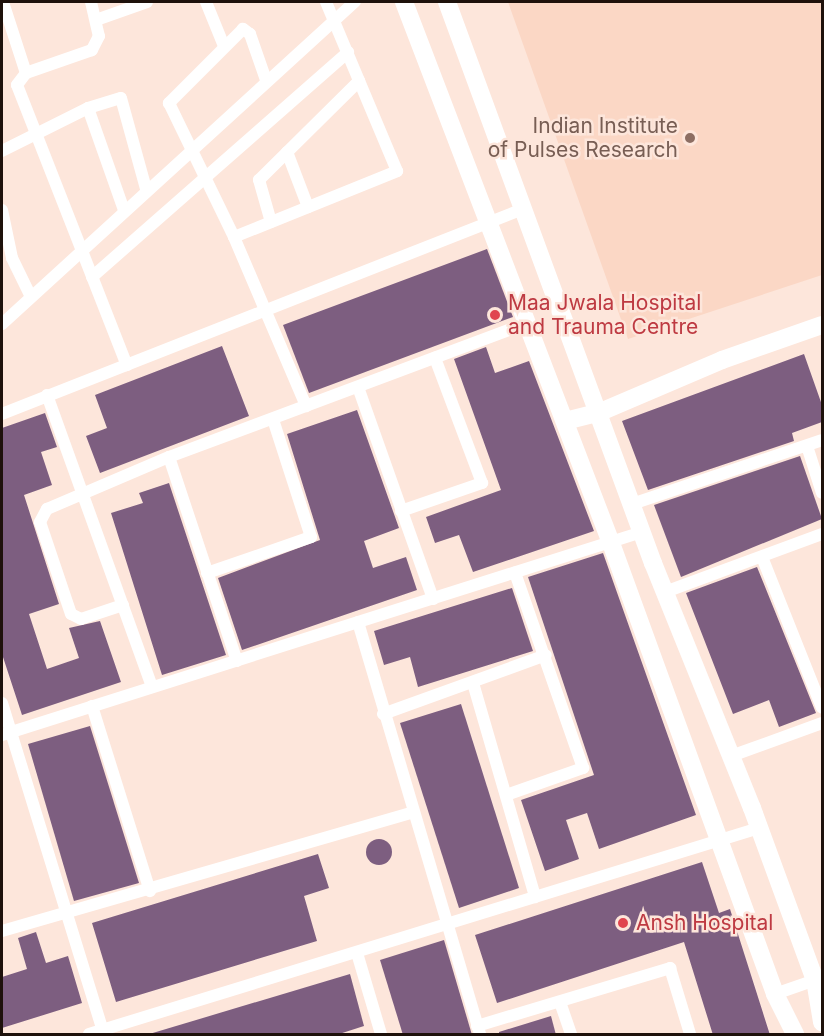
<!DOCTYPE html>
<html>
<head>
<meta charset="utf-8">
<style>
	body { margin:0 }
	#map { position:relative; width:824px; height:1036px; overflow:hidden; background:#fde6db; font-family:Inter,sans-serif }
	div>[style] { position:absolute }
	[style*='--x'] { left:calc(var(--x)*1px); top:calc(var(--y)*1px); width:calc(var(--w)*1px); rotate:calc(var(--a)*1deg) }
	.built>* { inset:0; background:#fbd7c5 }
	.building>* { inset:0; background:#7d5e80 }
	.round { border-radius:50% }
	.street>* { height:12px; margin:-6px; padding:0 6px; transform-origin:6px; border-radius:6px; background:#fff }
	.secondary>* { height:18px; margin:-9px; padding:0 9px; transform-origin:9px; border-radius:9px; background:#fff }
	.dots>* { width:16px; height:16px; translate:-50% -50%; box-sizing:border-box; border:3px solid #fde6db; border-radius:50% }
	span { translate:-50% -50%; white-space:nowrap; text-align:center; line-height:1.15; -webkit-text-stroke:5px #fde6db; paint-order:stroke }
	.education-label { font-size:21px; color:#785e54 }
	.right { translate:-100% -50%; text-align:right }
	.health-label { font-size:21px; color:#be3a42 }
	.left { translate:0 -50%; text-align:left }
	.frame { position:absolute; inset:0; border:3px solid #1e110b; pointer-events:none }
</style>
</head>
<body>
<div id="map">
	<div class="built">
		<div style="clip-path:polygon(508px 2px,822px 2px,822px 275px,628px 339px)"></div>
	</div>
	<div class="building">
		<div style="clip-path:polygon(487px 249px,513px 317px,309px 393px,283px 325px)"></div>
		<div style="clip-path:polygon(222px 346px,249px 416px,100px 473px,86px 436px,107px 428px,95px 395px)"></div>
		<div style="clip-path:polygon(486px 347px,495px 373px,529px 361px,594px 531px,473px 572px,459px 535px,435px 543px,426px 517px,501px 490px,454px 359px)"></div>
		<div style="clip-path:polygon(804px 354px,822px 405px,822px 422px,792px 433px,794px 441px,648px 490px,622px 421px)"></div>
		<div style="clip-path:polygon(357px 410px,399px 528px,364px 541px,373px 568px,406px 557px,417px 590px,242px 650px,218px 578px,320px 540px,287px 434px)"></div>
		<div style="clip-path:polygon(45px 413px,57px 447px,41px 452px,52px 485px,24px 495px,59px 604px,29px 614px,47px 669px,79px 658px,69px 628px,100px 621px,121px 682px,22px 715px,2px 654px,2px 428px)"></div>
		<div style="clip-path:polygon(800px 456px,822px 519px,681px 577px,654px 505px)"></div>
		<div style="clip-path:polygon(169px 483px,226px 655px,162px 675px,111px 513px,143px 503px,139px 493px)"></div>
		<div style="clip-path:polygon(603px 553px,696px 815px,599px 849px,587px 813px,566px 820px,579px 859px,545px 871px,521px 800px,594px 775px,528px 577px)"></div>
		<div style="clip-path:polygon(757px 567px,816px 713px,779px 727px,769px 700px,733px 714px,686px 593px)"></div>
		<div style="clip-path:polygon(512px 588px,533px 651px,418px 687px,410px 657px,384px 665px,374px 631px)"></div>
		<div style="clip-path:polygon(461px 704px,519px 888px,459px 908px,400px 723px)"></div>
		<div style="clip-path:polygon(90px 726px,139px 883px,74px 901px,28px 744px)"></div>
		<div class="round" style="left:366px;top:839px;width:26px;height:26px"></div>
		<div style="clip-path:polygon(318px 854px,329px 888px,304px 896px,317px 941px,116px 1002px,92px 923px)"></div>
		<div style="clip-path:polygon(702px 862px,719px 913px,730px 909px,770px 1035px,713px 1035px,684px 942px,497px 1003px,475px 935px)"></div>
		<div style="clip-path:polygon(36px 932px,46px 963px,68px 956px,82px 1003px,2px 1028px,2px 977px,27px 969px,18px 938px)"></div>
		<div style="clip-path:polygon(444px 940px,472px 1035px,403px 1035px,380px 960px)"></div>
		<div style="clip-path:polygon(350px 974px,364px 1026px,336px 1035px,146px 1035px)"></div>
		<div style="clip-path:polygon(551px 1016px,556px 1035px,499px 1035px,499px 1032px)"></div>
	</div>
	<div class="street">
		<div style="--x:3;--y:2;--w:75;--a:72.1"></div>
		<div style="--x:91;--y:2;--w:35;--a:77"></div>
		<div style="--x:99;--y:36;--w:16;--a:117"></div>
		<div style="--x:92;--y:50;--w:70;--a:160.8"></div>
		<div style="--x:26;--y:73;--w:15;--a:127"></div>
		<div style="--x:17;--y:85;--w:301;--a:68.6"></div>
		<div style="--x:206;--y:2;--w:48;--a:67.8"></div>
		<div style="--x:96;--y:20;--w:54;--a:-19.4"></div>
		<div style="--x:266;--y:80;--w:49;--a:-109.2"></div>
		<div style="--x:250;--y:34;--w:9;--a:-144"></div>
		<div style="--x:243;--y:29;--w:105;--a:135"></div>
		<div style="--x:169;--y:103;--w:149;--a:64.1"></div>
		<div style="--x:234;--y:237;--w:176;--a:-22"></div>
		<div style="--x:397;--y:171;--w:183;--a:-112.8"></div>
		<div style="--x:88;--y:108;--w:108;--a:70.6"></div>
		<div style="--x:2;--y:151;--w:96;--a:-26.6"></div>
		<div style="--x:88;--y:108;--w:34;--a:-17"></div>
		<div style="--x:121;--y:98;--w:94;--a:74.6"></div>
		<div style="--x:287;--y:152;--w:59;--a:69.1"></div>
		<div style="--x:2;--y:210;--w:49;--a:78.2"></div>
		<div style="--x:12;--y:258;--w:43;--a:64"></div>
		<div style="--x:271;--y:222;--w:44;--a:-105.9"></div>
		<div style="--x:259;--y:180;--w:141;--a:-44.7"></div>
		<div style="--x:234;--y:237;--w:184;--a:66.9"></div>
		<div style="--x:92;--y:277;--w:341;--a:-41.3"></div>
		<div style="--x:2;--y:324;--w:478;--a:-42.4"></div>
		<div style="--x:358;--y:387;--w:225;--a:70.5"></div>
		<div style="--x:47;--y:395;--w:310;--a:70.2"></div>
		<div style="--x:2;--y:414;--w:560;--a:-21.48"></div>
		<div style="--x:807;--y:446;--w:49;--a:72.3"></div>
		<div style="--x:169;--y:457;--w:215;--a:71.6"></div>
		<div style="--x:632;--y:504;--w:200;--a:-18.6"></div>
		<div style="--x:401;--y:511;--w:86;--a:-19.1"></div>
		<div style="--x:482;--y:483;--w:134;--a:-110.6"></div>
		<div style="--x:762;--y:557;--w:162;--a:68.3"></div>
		<div style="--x:207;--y:573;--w:110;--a:-19.1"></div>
		<div style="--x:311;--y:537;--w:124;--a:-107.9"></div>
		<div style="--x:665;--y:592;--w:167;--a:-20.3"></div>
		<div style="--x:123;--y:605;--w:44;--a:161.6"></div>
		<div style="--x:81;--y:619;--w:11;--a:-153"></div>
		<div style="--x:71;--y:614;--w:97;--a:-108.6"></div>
		<div style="--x:40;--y:522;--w:15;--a:-62"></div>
		<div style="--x:47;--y:509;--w:133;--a:-23.1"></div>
		<div style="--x:169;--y:457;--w:382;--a:-20.5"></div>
		<div style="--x:358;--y:622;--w:430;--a:73.5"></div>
		<div style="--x:473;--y:683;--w:223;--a:73.8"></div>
		<div style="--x:2;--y:703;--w:346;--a:72.9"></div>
		<div style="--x:92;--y:706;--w:194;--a:72.6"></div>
		<div style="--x:383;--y:714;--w:173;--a:-19.9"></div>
		<div style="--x:2;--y:735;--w:671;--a:-17.6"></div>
		<div style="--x:731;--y:756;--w:97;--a:-19.9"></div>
		<div style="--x:506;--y:795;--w:82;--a:-19.3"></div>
		<div style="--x:583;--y:768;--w:207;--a:-109.2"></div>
		<div style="--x:2;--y:931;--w:428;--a:-16.1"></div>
		<div style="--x:357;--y:953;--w:84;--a:73.5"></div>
		<div style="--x:775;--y:994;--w:49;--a:-19.2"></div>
		<div style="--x:560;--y:1002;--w:34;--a:71"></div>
		<div style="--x:477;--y:1026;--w:202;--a:-16.7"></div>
		<div style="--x:670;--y:968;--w:69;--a:73.1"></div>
		<div style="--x:89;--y:1034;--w:701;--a:-17.09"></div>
	</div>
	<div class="secondary">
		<div style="--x:404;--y:2;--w:579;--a:69.06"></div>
		<div style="--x:611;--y:543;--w:480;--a:70"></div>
		<div style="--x:775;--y:994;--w:45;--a:63.4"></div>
		<div style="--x:447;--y:2;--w:598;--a:69.84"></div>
		<div style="--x:653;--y:563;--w:264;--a:68"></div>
		<div style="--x:752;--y:808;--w:183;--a:69.9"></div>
		<div style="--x:815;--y:980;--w:43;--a:80.5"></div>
		<div style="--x:565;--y:421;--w:34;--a:-14"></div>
		<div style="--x:598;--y:413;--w:135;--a:-23.1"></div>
		<div style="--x:722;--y:360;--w:106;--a:-19.3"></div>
	</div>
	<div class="dots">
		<div style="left:690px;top:138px;background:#8d6e63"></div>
		<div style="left:495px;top:315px;background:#e0444e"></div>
		<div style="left:623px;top:923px;background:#e0444e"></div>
	</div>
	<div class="education-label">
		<span class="right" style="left:678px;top:138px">Indian Institute<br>of Pulses Research</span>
	</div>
	<div class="health-label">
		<span class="left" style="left:508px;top:315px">Maa Jwala Hospital<br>and Trauma Centre</span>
		<span class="left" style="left:636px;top:923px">Ansh Hospital</span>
	</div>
	<div class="frame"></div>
</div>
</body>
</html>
